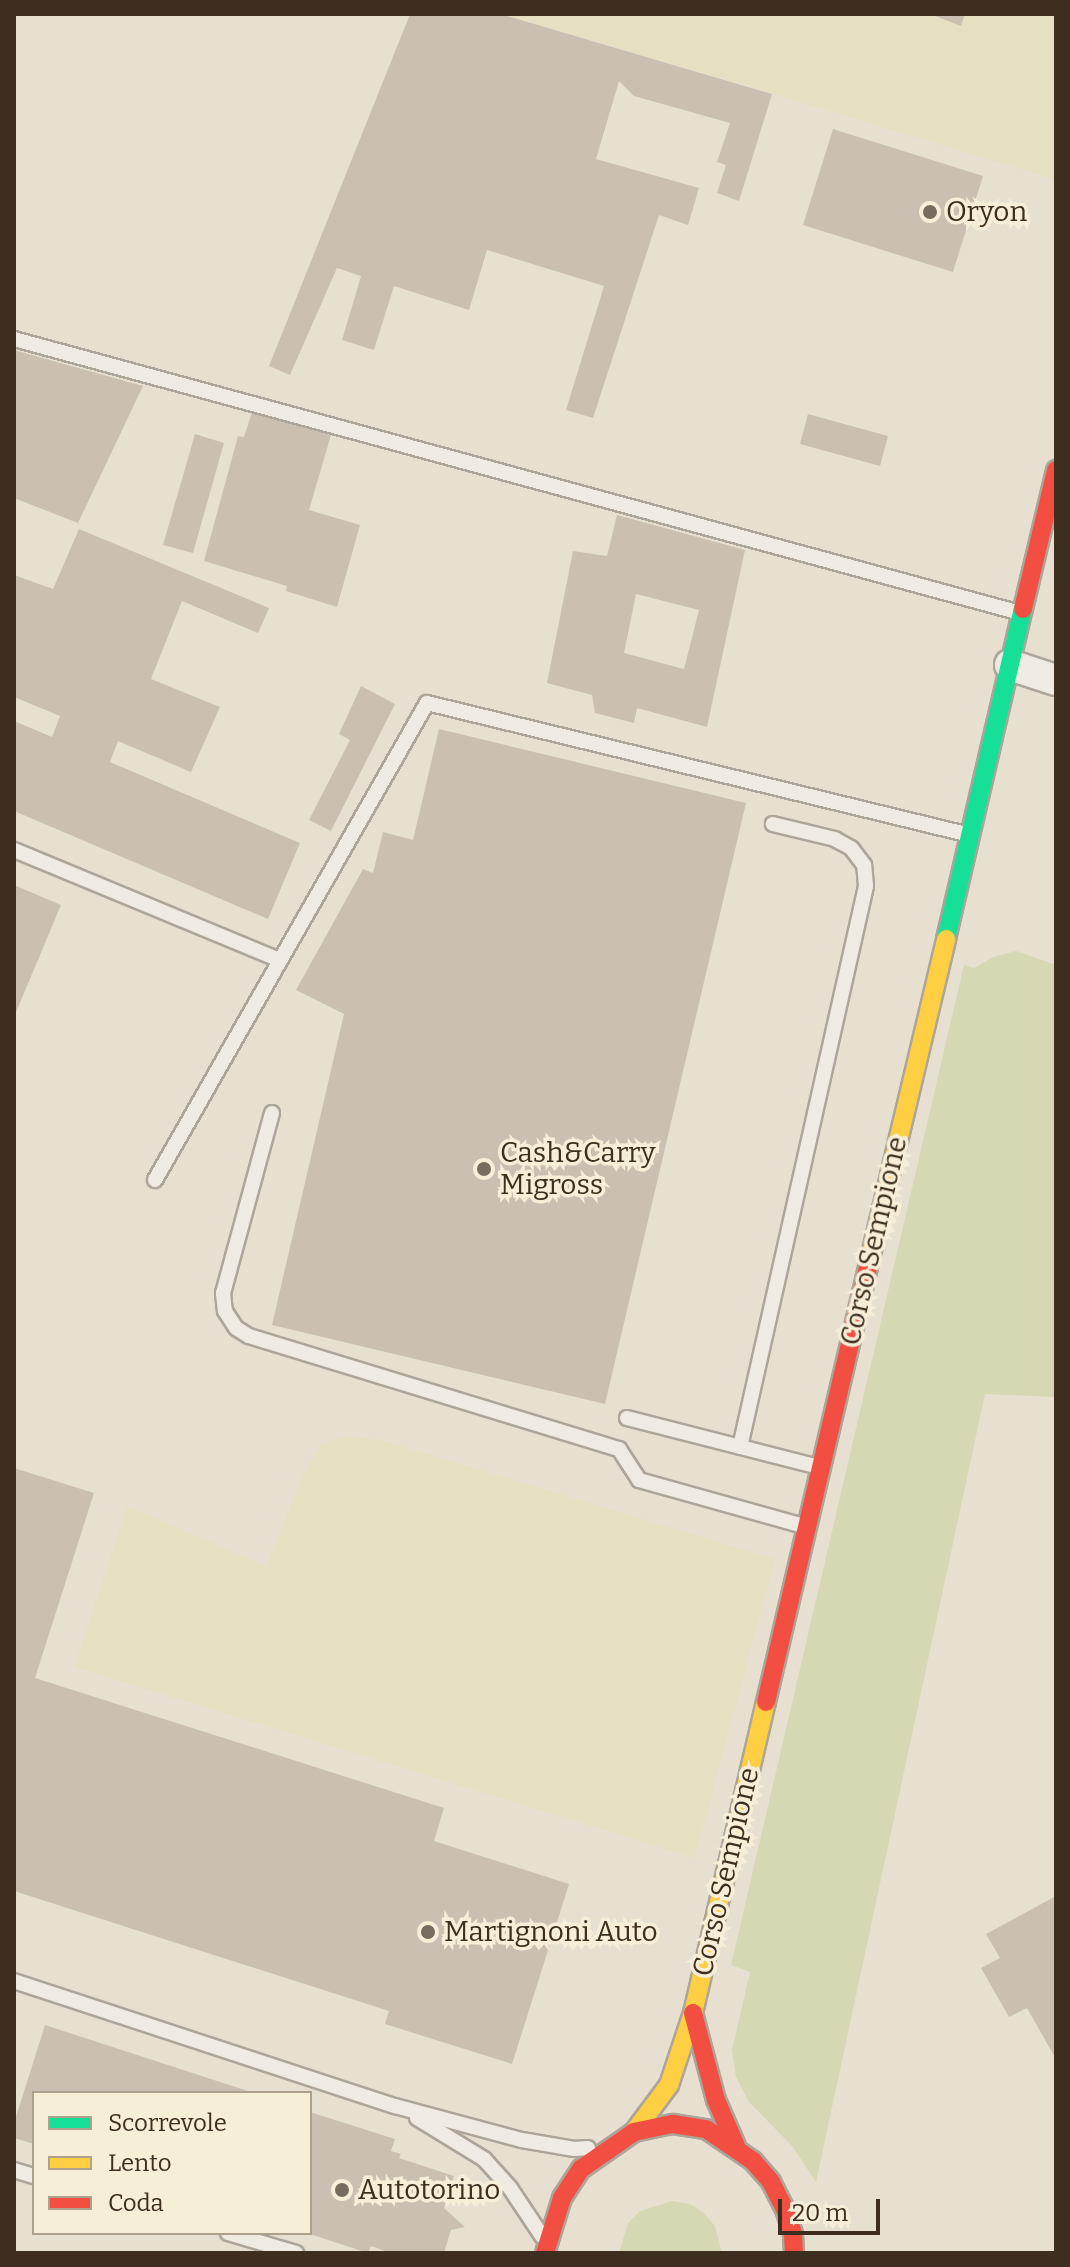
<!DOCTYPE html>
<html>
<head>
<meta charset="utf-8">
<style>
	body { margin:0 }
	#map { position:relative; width:1070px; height:2267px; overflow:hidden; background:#e7e0d1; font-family:Bitter,serif }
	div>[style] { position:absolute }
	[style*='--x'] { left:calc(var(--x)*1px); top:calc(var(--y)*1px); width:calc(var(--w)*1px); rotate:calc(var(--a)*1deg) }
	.farmland>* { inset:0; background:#e6dfc2 }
	.green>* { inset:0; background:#d6d7b3 }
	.building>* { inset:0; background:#cbbfb2 }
	.roads { filter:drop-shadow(2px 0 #ada599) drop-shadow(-2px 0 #ada599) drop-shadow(0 2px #ada599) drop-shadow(0 -2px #ada599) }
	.lane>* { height:14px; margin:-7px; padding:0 7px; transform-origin:7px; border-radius:7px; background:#efebe3 }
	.street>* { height:30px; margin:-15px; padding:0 15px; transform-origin:15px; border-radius:15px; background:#efebe3 }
	.fast>* { height:18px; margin:-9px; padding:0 9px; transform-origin:9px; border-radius:9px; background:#16e098 }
	.slow>* { height:18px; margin:-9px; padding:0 9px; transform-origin:9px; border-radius:9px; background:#ffcf43 }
	.jam>* { height:18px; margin:-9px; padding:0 9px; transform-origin:9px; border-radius:9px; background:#f24e42 }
	.dots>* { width:22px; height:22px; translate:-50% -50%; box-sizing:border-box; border:4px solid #f7eed8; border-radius:50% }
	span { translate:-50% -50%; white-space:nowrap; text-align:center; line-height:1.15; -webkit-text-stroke:7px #f7eed8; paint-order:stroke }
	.poi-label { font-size:28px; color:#3d2e20 }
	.left { translate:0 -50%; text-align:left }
	.street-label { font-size:28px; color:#3d2e20 }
	.frame { position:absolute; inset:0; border:16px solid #3d2e20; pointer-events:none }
	.legend { position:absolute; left:32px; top:2091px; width:280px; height:144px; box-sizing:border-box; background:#f7eed8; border:2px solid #ada18e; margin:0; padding:10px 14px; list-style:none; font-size:24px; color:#3d2e20 }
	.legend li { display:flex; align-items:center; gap:16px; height:40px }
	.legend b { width:40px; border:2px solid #ada18e }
	.scale { position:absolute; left:778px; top:2199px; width:102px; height:36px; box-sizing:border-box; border:4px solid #3d2e20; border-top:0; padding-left:10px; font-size:24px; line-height:28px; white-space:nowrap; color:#3d2e20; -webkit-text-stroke:6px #f7eed8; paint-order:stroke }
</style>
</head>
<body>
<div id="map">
	<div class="farmland">
		<div style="clip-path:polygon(500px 14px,1056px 14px,1056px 180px,741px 84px)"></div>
		<div style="clip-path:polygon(345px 1436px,381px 1440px,775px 1559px,695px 1858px,74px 1667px,127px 1506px,266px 1566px,303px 1475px,320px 1445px)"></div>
	</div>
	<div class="green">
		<div style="clip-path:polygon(1016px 951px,1056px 965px,1056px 1397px,985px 1394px,816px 2182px,793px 2147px,749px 2102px,736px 2077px,732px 2050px,750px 1972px,731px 1965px,964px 965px,974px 968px,993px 957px)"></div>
		<div style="clip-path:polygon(672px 2201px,690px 2204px,704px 2213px,715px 2226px,722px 2253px,619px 2253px,628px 2223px,640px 2211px)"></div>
	</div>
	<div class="building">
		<div style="clip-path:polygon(410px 14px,500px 14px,772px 94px,739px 201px,717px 193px,726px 165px,717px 162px,730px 123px,634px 96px,619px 81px,596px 159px,699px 188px,688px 225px,659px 215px,593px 418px,566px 410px,604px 286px,487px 250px,469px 310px,394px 286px,374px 350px,342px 340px,361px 276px,337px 268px,290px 375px,269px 366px)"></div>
		<div style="clip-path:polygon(930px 14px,965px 14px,961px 26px)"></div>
		<div style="clip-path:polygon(833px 129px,983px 176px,953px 272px,803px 225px)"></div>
		<div style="clip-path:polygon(14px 350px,143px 386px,78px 523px,14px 498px)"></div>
		<div style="clip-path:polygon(252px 412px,331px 435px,309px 510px,360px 525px,337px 607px,286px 591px,287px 586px,204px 561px,238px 436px,244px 437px)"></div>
		<div style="clip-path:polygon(808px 414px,888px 436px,880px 466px,800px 444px)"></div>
		<div style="clip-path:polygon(195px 434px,224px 443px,193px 553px,163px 545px)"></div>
		<div style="clip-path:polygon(evenodd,617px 515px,745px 550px,707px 727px,637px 708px,634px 723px,595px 713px,592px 695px,547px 683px,573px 551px,607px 556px,617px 515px,636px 594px,699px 610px,684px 669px,624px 653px,636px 594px)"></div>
		<div style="clip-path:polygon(79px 529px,269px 608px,258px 633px,182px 601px,151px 679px,220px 707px,191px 772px,118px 741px,110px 762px,300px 843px,268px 919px,14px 811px,14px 721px,52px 737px,60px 716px,14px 697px,14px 575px,53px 589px)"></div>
		<div style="clip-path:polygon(361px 686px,395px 704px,331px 831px,309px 820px,350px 740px,339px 734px)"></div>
		<div style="clip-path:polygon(439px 729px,746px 803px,605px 1404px,272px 1325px,344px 1014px,296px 990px,363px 869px,373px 873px,383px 832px,413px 840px)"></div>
		<div style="clip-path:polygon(14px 885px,61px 905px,14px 1017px)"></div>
		<div style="clip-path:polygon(14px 1468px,94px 1493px,35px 1678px,444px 1808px,434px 1841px,569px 1884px,512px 2064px,385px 2024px,389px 2011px,14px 1891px)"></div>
		<div style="clip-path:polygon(1056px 1896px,1056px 2059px,1027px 2008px,1009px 2017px,981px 1968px,1000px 1958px,986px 1934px)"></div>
		<div style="clip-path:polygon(45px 2025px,251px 2092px,251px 2093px,34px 2093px,34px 2144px,14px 2138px,14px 2123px)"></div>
		<div style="clip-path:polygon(310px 2112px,395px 2139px,391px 2151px,401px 2154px,399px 2158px,454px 2176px,444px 2208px,465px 2227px,451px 2230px,444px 2253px,390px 2253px,371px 2246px,368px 2253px,310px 2234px)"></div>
	</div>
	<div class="roads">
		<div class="lane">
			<div style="--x:14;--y:339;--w:1039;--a:15.23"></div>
			<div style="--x:14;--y:850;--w:288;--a:22.5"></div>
			<div style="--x:272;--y:1113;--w:187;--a:105.2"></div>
			<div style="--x:223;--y:1293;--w:18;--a:84"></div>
			<div style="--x:225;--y:1311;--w:20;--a:57"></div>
			<div style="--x:236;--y:1328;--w:15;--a:32"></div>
			<div style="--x:249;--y:1336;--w:387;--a:17"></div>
			<div style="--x:619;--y:1449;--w:37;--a:57"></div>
			<div style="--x:639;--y:1480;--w:171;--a:15.6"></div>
			<div style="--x:155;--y:1180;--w:549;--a:-60.31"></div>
			<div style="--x:427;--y:703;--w:555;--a:13.66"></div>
			<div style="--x:627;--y:1418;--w:195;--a:14.3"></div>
			<div style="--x:740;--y:1447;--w:575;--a:-77.34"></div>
			<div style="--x:866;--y:886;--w:21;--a:-95"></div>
			<div style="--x:864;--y:865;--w:21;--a:-127"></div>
			<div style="--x:851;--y:848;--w:18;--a:-151"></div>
			<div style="--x:835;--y:839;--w:64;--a:-166.4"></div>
			<div style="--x:14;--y:1981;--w:401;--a:18.2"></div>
			<div style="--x:395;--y:2106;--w:131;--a:15"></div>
			<div style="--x:522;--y:2140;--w:53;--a:9.8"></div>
			<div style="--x:574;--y:2149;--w:14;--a:-4"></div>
			<div style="--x:417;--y:2118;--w:79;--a:31.5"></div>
			<div style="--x:484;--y:2159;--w:39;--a:48"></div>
			<div style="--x:510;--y:2188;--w:58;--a:56.3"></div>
			<div style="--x:14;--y:2170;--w:21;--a:17"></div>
			<div style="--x:228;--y:2233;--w:71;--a:16.4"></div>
		</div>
		<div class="street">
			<div style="--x:1010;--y:665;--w:48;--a:18.1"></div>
		</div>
		<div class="fast">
			<div style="--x:946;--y:939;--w:339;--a:-76.9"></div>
		</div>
		<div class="slow">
			<div style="--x:870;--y:1259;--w:329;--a:-76.6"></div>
			<div style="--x:634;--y:2132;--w:59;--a:-53.3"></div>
			<div style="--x:669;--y:2085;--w:76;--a:-71.6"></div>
			<div style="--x:693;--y:2013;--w:319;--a:-76.8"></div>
		</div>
		<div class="jam">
			<div style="--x:1023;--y:609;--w:143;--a:-76.6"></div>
			<div style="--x:766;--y:1702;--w:455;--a:-76.8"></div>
			<div style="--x:693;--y:2013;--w:90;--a:75.2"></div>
			<div style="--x:716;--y:2100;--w:50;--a:66.5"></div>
			<div style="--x:545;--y:2253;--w:58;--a:-72.8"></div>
			<div style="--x:562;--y:2198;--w:35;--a:-57"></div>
			<div style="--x:581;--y:2169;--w:65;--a:-34.9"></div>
			<div style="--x:634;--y:2132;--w:40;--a:-12"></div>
			<div style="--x:673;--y:2124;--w:33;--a:9"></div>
			<div style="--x:706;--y:2129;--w:57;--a:34.2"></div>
			<div style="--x:753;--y:2161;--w:28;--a:49"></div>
			<div style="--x:771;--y:2182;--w:30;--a:63"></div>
			<div style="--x:785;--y:2209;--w:26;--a:72"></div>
			<div style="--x:793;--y:2234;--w:19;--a:87"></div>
		</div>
	</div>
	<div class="dots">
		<div style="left:930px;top:212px;background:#786c5e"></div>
		<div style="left:484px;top:1169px;background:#786c5e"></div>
		<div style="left:428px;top:1932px;background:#786c5e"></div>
		<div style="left:342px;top:2190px;background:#786c5e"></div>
	</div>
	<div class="poi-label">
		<span class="left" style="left:946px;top:212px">Oryon</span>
		<span class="left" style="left:500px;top:1169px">Cash&amp;Carry<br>Migross</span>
		<span class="left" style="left:444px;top:1932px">Martignoni Auto</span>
		<span class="left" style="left:358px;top:2190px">Autotorino</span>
	</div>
	<div class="street-label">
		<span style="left:874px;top:1241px;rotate:-77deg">Corso Sempione</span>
		<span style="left:726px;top:1872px;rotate:-77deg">Corso Sempione</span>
	</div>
	<div class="frame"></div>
	<ul class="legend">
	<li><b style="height:10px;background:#16e098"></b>Scorrevole</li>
	<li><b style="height:10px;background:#ffcf43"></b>Lento</li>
	<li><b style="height:10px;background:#f24e42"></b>Coda</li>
	</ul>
	<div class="scale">20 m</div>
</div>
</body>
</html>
